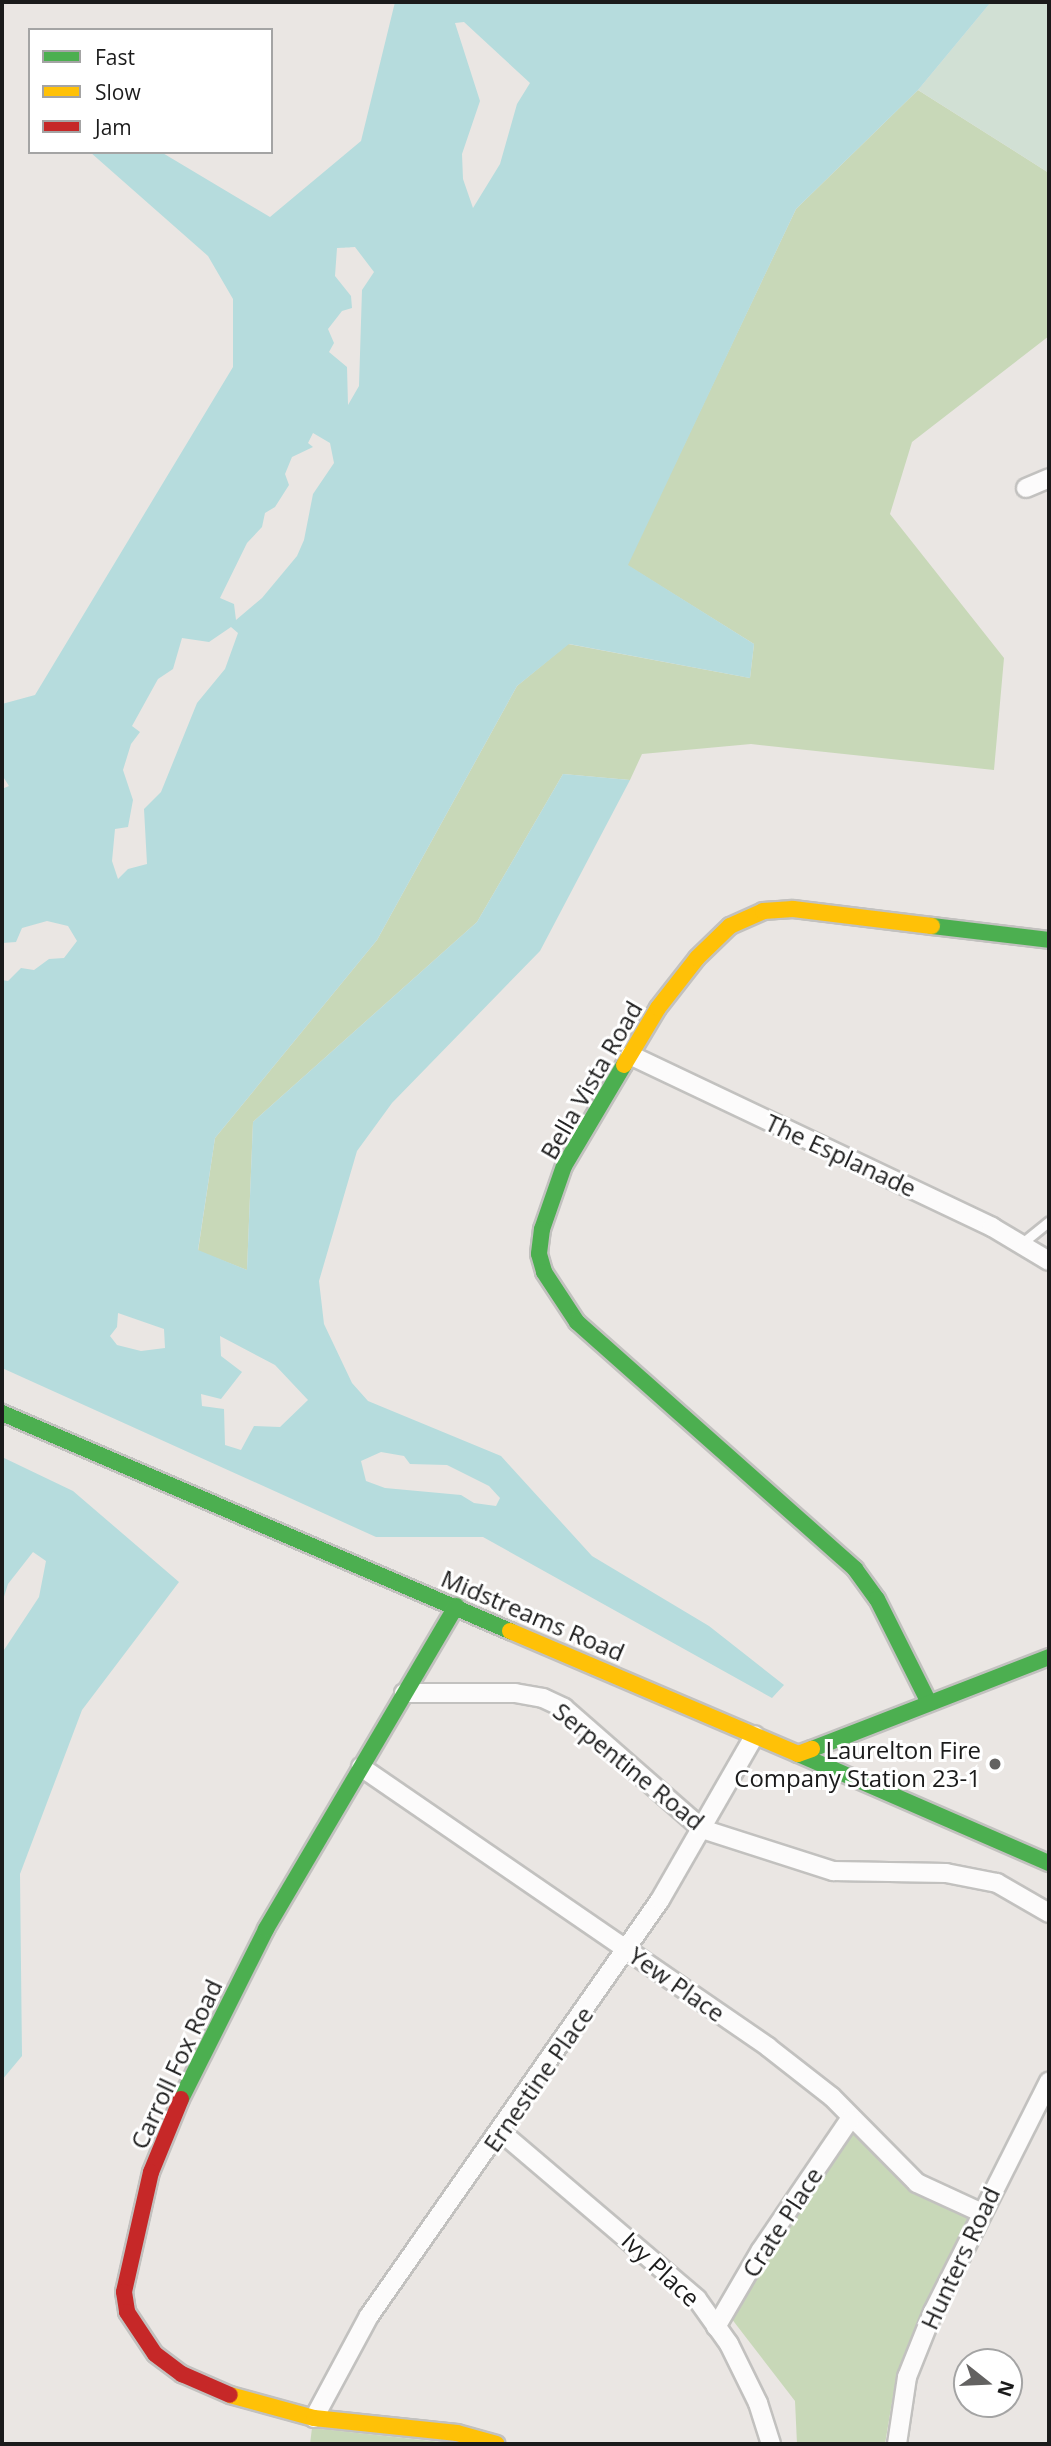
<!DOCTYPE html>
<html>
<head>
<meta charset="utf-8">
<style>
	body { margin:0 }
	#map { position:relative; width:1051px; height:2446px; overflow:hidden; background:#eae6e3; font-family:"Open Sans",sans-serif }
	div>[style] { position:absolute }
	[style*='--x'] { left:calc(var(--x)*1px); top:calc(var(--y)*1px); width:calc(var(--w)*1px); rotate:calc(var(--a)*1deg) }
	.forest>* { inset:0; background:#c8d8b8 }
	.wetland>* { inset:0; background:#d1e0d4 }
	.water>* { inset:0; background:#b6dcdd }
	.roads { filter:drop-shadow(2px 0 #c2c1bf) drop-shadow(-2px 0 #c2c1bf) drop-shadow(0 2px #c2c1bf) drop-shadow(0 -2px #c2c1bf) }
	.lane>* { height:9px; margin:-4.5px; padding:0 4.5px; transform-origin:4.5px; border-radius:4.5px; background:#fcfbfb }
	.street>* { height:18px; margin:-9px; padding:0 9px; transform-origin:9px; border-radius:9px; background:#fcfbfb }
	.fast>* { height:16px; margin:-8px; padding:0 8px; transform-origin:8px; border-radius:8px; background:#4caf50 }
	.slow>* { height:16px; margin:-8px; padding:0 8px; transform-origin:8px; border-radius:8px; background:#ffc107 }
	.jam>* { height:16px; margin:-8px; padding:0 8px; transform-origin:8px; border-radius:8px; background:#c62828 }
	.dots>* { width:19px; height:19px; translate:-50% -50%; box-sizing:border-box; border:4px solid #fff; border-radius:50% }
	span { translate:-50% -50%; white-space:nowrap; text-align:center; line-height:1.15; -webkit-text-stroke:6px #fff; paint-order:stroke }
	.street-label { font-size:24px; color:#1b1b1b }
	.poi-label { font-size:24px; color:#1b1b1b }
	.right { translate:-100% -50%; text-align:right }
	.frame { position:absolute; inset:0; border:4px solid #1b1b1b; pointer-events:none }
	.legend { position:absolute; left:28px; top:28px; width:245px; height:126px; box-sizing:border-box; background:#fff; border:2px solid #a4a4a4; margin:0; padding:9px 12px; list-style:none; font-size:21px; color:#1b1b1b }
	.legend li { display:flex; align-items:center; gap:14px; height:35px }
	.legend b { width:35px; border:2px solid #a4a4a4 }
	.north { position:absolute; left:953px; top:2348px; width:70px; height:70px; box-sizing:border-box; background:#fff; border:2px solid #a4a4a4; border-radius:50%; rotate:108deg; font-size:19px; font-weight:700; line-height:28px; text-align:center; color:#1b1b1b }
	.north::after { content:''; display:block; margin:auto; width:24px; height:32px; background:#636261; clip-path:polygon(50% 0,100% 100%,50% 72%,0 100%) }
</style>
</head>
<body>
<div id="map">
	<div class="forest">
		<div style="clip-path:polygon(918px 90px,1049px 173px,1049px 336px,912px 442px,890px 514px,1004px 658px,994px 770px,751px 744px,642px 754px,630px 780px,563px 774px,477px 922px,253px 1122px,247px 1270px,198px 1251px,215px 1138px,377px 940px,517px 686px,568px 644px,750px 678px,754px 644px,627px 565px,796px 209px)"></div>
		<div style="clip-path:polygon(853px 2132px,908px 2186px,968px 2217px,895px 2384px,885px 2444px,797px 2444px,795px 2401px,731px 2318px)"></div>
		<div style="clip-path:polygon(312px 2428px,459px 2444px,310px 2444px)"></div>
	</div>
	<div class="wetland">
		<div style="clip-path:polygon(991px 2px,1049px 2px,1049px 173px,918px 90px)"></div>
	</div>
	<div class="water">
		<div style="clip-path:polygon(evenodd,395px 2px,991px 2px,918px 90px,796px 209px,628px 565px,754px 644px,750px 678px,569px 644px,517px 686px,377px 940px,215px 1138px,198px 1250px,247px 1270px,253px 1122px,477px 922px,563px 774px,630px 780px,540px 951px,392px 1103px,357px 1151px,319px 1281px,324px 1324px,352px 1383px,368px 1401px,501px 1456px,592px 1556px,709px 1626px,784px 1685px,772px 1698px,483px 1537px,376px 1537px,2px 1368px,2px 980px,8px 981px,21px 968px,34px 970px,49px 959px,64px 958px,77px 941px,68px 926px,47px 921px,22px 928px,16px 942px,2px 943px,2px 789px,9px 786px,2px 775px,2px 704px,35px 695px,233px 367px,233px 299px,208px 256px,90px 152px,161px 152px,270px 217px,361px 141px,395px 2px,464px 22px,530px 83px,517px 104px,500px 164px,473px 208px,463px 179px,462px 154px,480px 101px,455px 23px,464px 22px,395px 2px,355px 247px,374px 272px,362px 290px,359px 386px,348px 405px,347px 367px,329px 352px,334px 343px,328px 329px,342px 311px,352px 308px,351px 296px,335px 276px,337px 248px,355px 247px,395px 2px,313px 433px,330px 443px,334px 463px,313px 494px,304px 540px,297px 556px,262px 598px,236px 620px,234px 604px,220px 598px,247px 543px,262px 527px,265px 513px,275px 507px,289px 485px,285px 474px,292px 457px,313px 447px,308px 443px,313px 433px,395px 2px,231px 627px,238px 633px,225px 669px,197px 703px,161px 792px,144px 809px,147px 864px,128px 869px,118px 879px,112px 861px,115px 829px,128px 827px,133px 800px,123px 770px,131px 744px,140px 732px,132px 726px,158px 679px,173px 669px,182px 638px,209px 642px,231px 627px,395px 2px,118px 1313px,164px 1329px,165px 1348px,141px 1351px,117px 1345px,110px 1336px,117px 1327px,118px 1313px,395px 2px,220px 1336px,275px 1365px,308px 1400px,280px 1427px,254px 1426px,241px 1450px,225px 1445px,224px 1409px,202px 1406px,201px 1394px,221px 1399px,242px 1372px,221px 1356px,220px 1336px,395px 2px,381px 1452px,404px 1456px,410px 1464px,447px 1465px,489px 1486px,500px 1498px,496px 1506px,474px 1503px,461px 1495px,385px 1488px,366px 1481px,361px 1461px,381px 1452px)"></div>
		<div style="clip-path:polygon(2px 1457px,73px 1491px,179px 1582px,82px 1710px,20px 1874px,22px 2056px,2px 2080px,2px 1653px,39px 1597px,46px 1561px,33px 1552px,8px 1584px,2px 1603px)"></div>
	</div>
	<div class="roads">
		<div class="lane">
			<div style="--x:1021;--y:1244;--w:36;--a:-39"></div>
		</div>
		<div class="street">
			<div style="--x:1026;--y:488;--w:25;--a:-23"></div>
			<div style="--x:630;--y:1055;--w:401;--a:25.4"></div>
			<div style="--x:992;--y:1227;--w:66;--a:30.8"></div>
			<div style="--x:404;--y:1693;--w:111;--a:0"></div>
			<div style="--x:515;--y:1693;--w:28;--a:10"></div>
			<div style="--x:543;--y:1698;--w:23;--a:25"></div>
			<div style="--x:564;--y:1708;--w:184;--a:41.2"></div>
			<div style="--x:702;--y:1829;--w:138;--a:17.8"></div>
			<div style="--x:833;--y:1871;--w:113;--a:1"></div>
			<div style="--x:946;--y:1873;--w:52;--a:11.1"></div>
			<div style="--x:997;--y:1883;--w:60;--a:30"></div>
			<div style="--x:361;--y:1767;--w:494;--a:34.5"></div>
			<div style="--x:768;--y:2047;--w:81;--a:38"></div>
			<div style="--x:832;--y:2097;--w:121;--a:45.3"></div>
			<div style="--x:917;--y:2183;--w:69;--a:24.7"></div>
			<div style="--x:501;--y:2132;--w:257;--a:40.4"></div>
			<div style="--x:697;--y:2299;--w:55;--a:54.6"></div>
			<div style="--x:729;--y:2344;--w:66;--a:63.8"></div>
			<div style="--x:758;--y:2403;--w:43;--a:72.4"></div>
			<div style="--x:716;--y:2327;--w:89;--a:-59.7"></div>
			<div style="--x:761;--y:2250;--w:158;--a:-55.8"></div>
			<div style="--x:314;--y:2418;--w:116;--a:-61.7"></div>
			<div style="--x:369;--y:2316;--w:508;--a:-55.03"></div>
			<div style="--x:660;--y:1900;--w:190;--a:-60.1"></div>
			<div style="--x:897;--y:2444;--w:68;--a:-81.5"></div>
			<div style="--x:907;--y:2377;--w:70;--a:-68.2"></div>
			<div style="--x:933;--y:2312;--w:258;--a:-63.3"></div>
		</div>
		<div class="fast">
			<div style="--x:932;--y:926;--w:118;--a:6.8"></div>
			<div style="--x:624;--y:1065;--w:117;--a:120.7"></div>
			<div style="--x:564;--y:1166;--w:67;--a:109.2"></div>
			<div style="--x:542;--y:1229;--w:25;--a:97"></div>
			<div style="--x:539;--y:1254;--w:19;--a:74"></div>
			<div style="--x:544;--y:1272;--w:60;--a:56.6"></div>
			<div style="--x:577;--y:1322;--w:372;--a:41.6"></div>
			<div style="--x:855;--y:1569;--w:37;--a:54"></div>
			<div style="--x:877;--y:1599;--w:114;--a:63.4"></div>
			<div style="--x:2;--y:1413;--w:553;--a:23.23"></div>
			<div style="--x:812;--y:1749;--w:254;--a:-21.2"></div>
			<div style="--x:798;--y:1754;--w:274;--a:23.5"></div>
			<div style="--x:181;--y:2099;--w:190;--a:-63.4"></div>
			<div style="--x:266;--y:1929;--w:375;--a:-59.5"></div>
		</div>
		<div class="slow">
			<div style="--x:624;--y:1065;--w:66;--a:-59.2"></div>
			<div style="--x:658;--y:1008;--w:63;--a:-52"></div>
			<div style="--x:697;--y:958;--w:46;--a:-44.1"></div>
			<div style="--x:730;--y:926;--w:36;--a:-24"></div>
			<div style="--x:763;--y:911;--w:30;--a:-4"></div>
			<div style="--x:793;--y:909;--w:140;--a:7"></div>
			<div style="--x:510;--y:1631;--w:313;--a:23.1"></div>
			<div style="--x:798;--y:1754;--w:15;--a:-20"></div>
			<div style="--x:230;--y:2395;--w:87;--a:15.3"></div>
			<div style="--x:314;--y:2418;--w:144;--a:6"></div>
			<div style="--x:457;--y:2433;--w:41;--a:15.4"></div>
		</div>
		<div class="jam">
			<div style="--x:181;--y:2099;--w:79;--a:112.3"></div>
			<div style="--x:151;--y:2172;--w:123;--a:102.7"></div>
			<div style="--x:124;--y:2292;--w:20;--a:81"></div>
			<div style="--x:127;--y:2312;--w:50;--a:56.3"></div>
			<div style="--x:155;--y:2354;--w:34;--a:37"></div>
			<div style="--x:182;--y:2374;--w:52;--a:23.6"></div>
		</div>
	</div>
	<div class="dots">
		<div style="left:995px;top:1764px;background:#636261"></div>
	</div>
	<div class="street-label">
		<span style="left:591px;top:1080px;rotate:-60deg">Bella Vista Road</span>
		<span style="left:841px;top:1155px;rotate:25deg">The Esplanade</span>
		<span style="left:533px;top:1615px;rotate:23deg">Midstreams Road</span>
		<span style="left:629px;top:1766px;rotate:39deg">Serpentine Road</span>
		<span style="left:677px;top:1984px;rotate:35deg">Yew Place</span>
		<span style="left:176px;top:2064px;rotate:-65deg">Carroll Fox Road</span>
		<span style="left:538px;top:2079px;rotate:-55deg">Ernestine Place</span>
		<span style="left:782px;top:2222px;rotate:-57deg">Crate Place</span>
		<span style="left:960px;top:2258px;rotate:-65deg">Hunters Road</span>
		<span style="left:661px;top:2269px;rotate:43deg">Ivy Place</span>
	</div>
	<div class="poi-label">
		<span class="right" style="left:981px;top:1764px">Laurelton Fire<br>Company Station 23-1</span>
	</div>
	<div class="frame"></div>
	<ul class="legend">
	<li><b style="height:9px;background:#4caf50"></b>Fast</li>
	<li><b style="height:9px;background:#ffc107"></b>Slow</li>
	<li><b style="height:9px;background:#c62828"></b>Jam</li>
	</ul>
	<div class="north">N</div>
</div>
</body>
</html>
